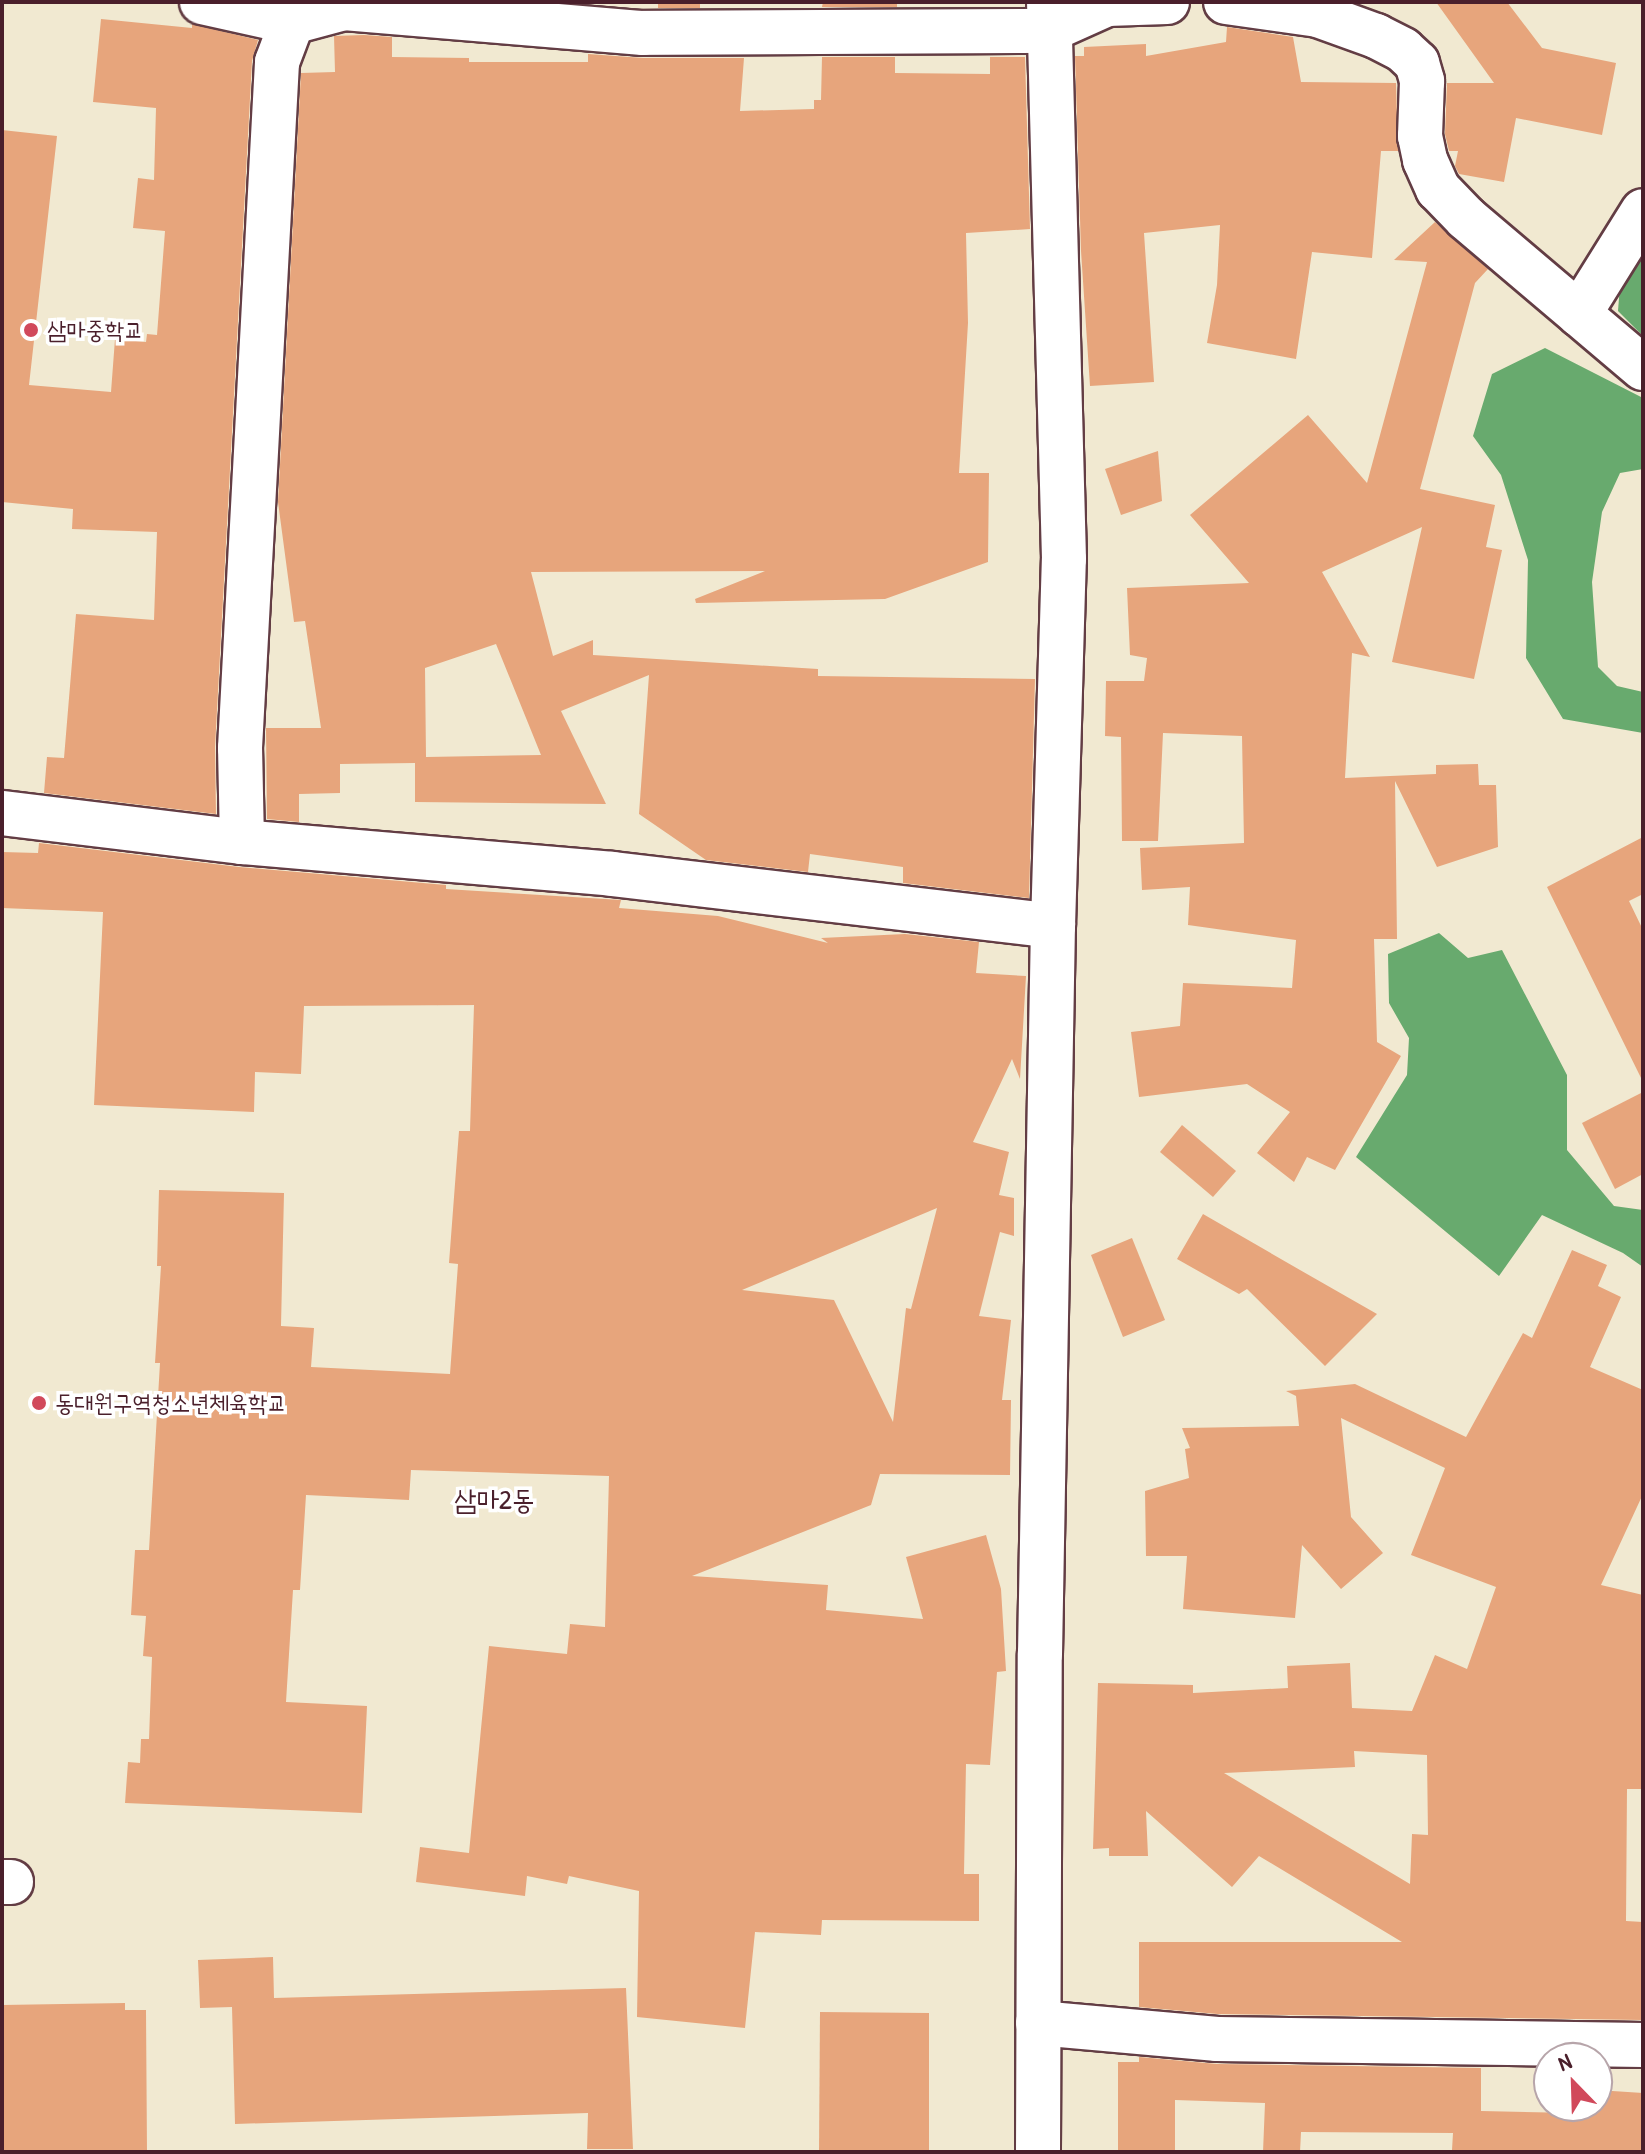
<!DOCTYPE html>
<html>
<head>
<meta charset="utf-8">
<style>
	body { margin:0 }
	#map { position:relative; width:1645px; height:2154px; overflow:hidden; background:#f1e9d1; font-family:"Patrick Hand","Poor Story",sans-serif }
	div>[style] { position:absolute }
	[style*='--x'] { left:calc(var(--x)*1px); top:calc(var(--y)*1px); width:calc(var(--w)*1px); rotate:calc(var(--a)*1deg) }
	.forest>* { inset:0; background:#68aa6e }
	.building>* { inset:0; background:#e7a57c }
	.roads { filter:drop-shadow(2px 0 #633d44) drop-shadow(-2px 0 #633d44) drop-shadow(0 2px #633d44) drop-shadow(0 -2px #633d44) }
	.minor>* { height:44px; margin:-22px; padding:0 22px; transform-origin:22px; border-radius:22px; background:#fff }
	.dots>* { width:22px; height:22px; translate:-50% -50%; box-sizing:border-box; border:4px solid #fff; border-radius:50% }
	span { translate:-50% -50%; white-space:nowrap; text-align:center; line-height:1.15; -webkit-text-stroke:7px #fff; paint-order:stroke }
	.poi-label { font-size:24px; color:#4a1f2b }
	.left { translate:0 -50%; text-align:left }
	.quarter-label { font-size:28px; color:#4a1f2b }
	.frame { position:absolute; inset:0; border:4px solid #4a1f2b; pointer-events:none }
	.north { position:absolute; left:1533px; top:2042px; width:80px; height:80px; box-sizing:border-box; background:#fff; border:2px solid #b7a5aa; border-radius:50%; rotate:337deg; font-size:22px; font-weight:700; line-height:32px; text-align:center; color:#4a1f2b }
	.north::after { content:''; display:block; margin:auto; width:28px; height:36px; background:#d1495b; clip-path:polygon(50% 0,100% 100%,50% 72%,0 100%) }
</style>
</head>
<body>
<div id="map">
	<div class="forest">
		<div style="clip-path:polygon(1643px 250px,1643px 336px,1618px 311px,1620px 285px)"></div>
		<div style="clip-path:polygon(1545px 348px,1643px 398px,1643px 469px,1620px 473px,1602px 512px,1592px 582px,1598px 667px,1617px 686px,1643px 692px,1643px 733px,1563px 719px,1526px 658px,1528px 560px,1501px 475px,1473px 436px,1492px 374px)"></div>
		<div style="clip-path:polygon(1439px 933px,1468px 958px,1502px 950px,1567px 1075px,1567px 1150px,1614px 1206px,1643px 1210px,1643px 1267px,1623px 1253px,1542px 1215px,1499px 1276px,1356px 1157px,1407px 1075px,1409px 1038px,1389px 1003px,1388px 954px)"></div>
	</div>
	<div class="building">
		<div style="clip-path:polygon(658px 2px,700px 2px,700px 8px,658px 8px)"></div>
		<div style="clip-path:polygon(823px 2px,897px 2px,897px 7px,822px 7px)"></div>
		<div style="clip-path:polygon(1436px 2px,1507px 2px,1542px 48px,1616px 63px,1602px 135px,1516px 118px,1504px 182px,1459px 174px,1455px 166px,1458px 151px,1449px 151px,1445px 134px,1447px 83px,1494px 83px)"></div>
		<div style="clip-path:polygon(101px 19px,192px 28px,192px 24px,258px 40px,252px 61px,215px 747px,216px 814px,44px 793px,47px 757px,64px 758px,76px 614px,154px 620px,157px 532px,72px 529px,73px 509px,2px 502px,2px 130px,57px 136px,29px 385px,111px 392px,115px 339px,146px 342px,147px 334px,157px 335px,165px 231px,133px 228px,138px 178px,154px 180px,156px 108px,93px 102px)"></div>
		<div style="clip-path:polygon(1227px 27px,1293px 37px,1301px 82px,1396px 83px,1398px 151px,1381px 151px,1372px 258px,1312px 252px,1296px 359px,1207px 343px,1217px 285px,1220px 225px,1144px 233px,1154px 382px,1090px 386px,1081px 251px,1075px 56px,1084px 56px,1084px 47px,1146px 44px,1146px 56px,1226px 42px)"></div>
		<div style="clip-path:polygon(evenodd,364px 35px,392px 37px,392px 57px,469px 58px,469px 62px,588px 62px,588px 54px,643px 58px,744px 58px,740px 111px,814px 109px,814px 100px,821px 100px,822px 57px,895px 57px,895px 73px,990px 74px,990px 57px,1025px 57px,1030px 229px,966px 233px,968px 323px,959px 473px,989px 473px,988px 562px,885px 599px,696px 603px,695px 599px,765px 571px,531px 572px,553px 656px,593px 640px,593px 655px,818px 669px,818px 676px,1035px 679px,1029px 898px,903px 883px,903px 867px,810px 854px,808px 872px,706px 860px,639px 814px,649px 675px,561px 711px,606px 804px,415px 802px,415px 763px,340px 764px,340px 793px,299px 794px,299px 822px,267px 819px,266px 728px,321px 728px,305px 621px,294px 622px,278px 502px,301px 73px,335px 72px,334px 36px,364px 35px,496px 644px,541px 755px,426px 757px,425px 668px,496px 644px)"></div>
		<div style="clip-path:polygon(1435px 222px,1488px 269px,1475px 283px,1420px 489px,1495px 505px,1486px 547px,1502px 550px,1474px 679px,1392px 662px,1422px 527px,1322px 572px,1370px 657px,1352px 653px,1345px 778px,1436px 774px,1436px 765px,1478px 764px,1479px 785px,1496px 785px,1498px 847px,1437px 867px,1395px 781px,1397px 939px,1374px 939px,1377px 1042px,1401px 1056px,1335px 1170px,1307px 1157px,1294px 1182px,1257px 1153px,1290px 1112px,1247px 1084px,1139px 1097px,1131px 1032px,1180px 1026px,1183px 983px,1292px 988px,1296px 940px,1188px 925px,1190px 887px,1142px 890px,1140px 848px,1244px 843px,1242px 736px,1163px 733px,1158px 841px,1122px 841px,1121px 737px,1105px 736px,1106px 681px,1144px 681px,1147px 658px,1130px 655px,1127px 588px,1249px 583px,1190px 515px,1308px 415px,1367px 483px,1427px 262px,1394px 260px)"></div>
		<div style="clip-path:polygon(1158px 451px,1162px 501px,1121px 515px,1105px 469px)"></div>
		<div style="clip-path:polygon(1643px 837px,1643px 894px,1629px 901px,1643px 930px,1643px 1082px,1547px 887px)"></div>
		<div style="clip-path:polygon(evenodd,39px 843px,239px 867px,446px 885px,446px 889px,621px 900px,619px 908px,718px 916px,828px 943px,821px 938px,905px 934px,979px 942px,976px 973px,1026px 976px,1020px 1079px,1012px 1059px,973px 1142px,1009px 1152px,999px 1195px,1014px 1198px,1014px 1236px,1000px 1232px,979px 1316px,1011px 1320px,1002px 1400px,1011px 1400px,1010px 1475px,880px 1474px,871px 1505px,692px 1576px,828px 1585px,826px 1610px,923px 1619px,906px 1557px,986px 1535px,1001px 1589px,1006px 1671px,997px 1672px,990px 1765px,966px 1764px,964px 1874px,979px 1874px,979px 1921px,822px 1920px,821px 1935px,755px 1932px,745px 2028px,637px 2017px,639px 1891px,569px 1876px,567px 1884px,527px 1876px,525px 1896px,416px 1882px,420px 1847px,469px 1853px,489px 1646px,567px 1654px,570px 1624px,605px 1627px,609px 1476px,411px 1470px,409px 1500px,306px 1495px,300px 1590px,293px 1590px,286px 1702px,367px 1706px,362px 1813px,125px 1803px,128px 1762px,140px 1763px,141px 1739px,149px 1739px,152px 1657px,143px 1656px,146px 1616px,131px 1615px,135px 1550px,149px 1550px,160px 1363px,155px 1363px,161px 1266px,157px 1266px,159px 1190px,284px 1193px,281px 1326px,314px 1328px,311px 1367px,450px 1374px,458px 1264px,449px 1263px,459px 1131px,470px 1131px,474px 1005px,304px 1006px,301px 1074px,255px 1072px,254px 1112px,94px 1105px,103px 912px,2px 908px,2px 852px,38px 853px,39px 843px,937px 1208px,911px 1309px,906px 1308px,893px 1422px,834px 1300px,742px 1290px,937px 1208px)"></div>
		<div style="clip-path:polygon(1643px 1092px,1643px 1174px,1615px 1189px,1582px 1123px)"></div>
		<div style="clip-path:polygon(1182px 1125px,1236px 1171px,1213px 1197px,1160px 1152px)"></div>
		<div style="clip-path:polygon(1203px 1214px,1300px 1270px,1377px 1314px,1325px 1366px,1247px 1289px,1239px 1294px,1177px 1259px)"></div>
		<div style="clip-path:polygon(1132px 1238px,1165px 1320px,1123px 1337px,1091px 1255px)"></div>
		<div style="clip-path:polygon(evenodd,1572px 1250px,1607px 1265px,1598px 1286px,1621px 1297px,1590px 1367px,1643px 1390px,1643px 1494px,1601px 1585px,1643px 1595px,1643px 1789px,1627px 1789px,1626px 1921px,1643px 1922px,1643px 2020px,1218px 2014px,1139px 2007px,1139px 1942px,1402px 1942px,1259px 1856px,1232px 1887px,1146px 1811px,1148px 1856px,1109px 1856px,1109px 1848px,1093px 1849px,1098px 1683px,1193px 1685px,1193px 1693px,1288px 1688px,1287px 1666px,1350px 1663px,1352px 1708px,1412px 1711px,1435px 1655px,1467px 1669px,1496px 1587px,1411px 1555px,1445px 1468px,1341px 1418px,1351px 1517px,1383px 1553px,1341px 1589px,1302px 1545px,1295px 1618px,1183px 1609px,1187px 1556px,1146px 1556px,1145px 1491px,1189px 1478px,1185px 1449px,1190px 1448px,1182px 1428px,1299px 1426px,1296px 1396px,1286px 1391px,1355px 1384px,1466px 1437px,1523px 1333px,1532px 1338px,1572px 1250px,1354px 1751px,1427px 1755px,1428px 1835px,1412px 1834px,1410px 1884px,1224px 1773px,1355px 1767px,1354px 1751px)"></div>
		<div style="clip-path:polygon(273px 1957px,274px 1998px,626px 1988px,633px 2149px,587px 2149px,588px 2113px,235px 2124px,232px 2007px,200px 2008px,198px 1960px)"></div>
		<div style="clip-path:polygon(125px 2003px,125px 2010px,146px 2010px,147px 2152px,2px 2152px,2px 2005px)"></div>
		<div style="clip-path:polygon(820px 2012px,929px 2013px,929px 2152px,819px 2152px)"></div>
		<div style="clip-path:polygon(1139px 2057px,1217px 2064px,1481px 2068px,1481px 2111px,1574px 2113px,1574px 2106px,1597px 2106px,1597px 2090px,1643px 2093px,1643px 2152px,1452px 2150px,1453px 2133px,1301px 2132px,1300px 2152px,1263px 2152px,1265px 2103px,1175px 2100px,1175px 2152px,1118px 2152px,1118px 2062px,1139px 2062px)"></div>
	</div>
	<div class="roads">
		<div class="minor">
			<div style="--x:202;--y:2;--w:92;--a:12.5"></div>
			<div style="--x:1226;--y:2;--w:93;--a:8"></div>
			<div style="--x:1318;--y:15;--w:62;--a:19.9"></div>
			<div style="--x:1376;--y:36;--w:30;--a:27"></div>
			<div style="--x:1403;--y:50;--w:19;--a:43"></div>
			<div style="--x:1417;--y:63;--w:19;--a:74"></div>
			<div style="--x:1422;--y:81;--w:55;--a:92.1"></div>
			<div style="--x:1420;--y:136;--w:25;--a:78"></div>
			<div style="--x:1425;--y:160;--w:32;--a:66"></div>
			<div style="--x:1438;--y:189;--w:40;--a:46"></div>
			<div style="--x:1466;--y:218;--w:232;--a:40.3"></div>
			<div style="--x:1579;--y:314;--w:121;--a:-58.1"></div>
			<div style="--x:2;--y:813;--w:242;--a:6.9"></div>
			<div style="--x:242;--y:842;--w:371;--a:4.9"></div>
			<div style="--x:612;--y:874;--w:444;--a:6.7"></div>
			<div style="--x:242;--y:842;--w:94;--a:-91.2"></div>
			<div style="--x:240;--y:748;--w:687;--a:-86.91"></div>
			<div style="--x:277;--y:62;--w:43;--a:-69.4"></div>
			<div style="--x:292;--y:22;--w:54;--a:-15.1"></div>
			<div style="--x:344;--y:8;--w:300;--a:4.8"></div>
			<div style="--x:643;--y:33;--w:404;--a:-0.3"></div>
			<div style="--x:1047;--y:31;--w:66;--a:-24.2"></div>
			<div style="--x:1107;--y:4;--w:60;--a:-1.9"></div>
			<div style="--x:2;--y:1882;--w:9;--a:0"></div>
			<div style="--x:1038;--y:2023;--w:180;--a:5.1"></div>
			<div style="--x:1217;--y:2039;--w:426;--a:0.8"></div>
			<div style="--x:1038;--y:2152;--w:498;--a:-89.8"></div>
			<div style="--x:1040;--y:1654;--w:728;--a:-88.98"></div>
			<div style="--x:1053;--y:926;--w:367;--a:-88.3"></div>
			<div style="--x:1064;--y:559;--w:557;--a:-91.54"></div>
		</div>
	</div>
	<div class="dots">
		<div style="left:31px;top:330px;background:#d1495b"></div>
		<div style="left:39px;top:1403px;background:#d1495b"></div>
	</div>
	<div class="poi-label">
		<span class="left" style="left:47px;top:330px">삼마중학교</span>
		<span class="left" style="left:55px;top:1403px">동대원구역청소년체육학교</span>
	</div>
	<div class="quarter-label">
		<span style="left:494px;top:1499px">삼마2동</span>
	</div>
	<div class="frame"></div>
	<div class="north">N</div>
</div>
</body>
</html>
